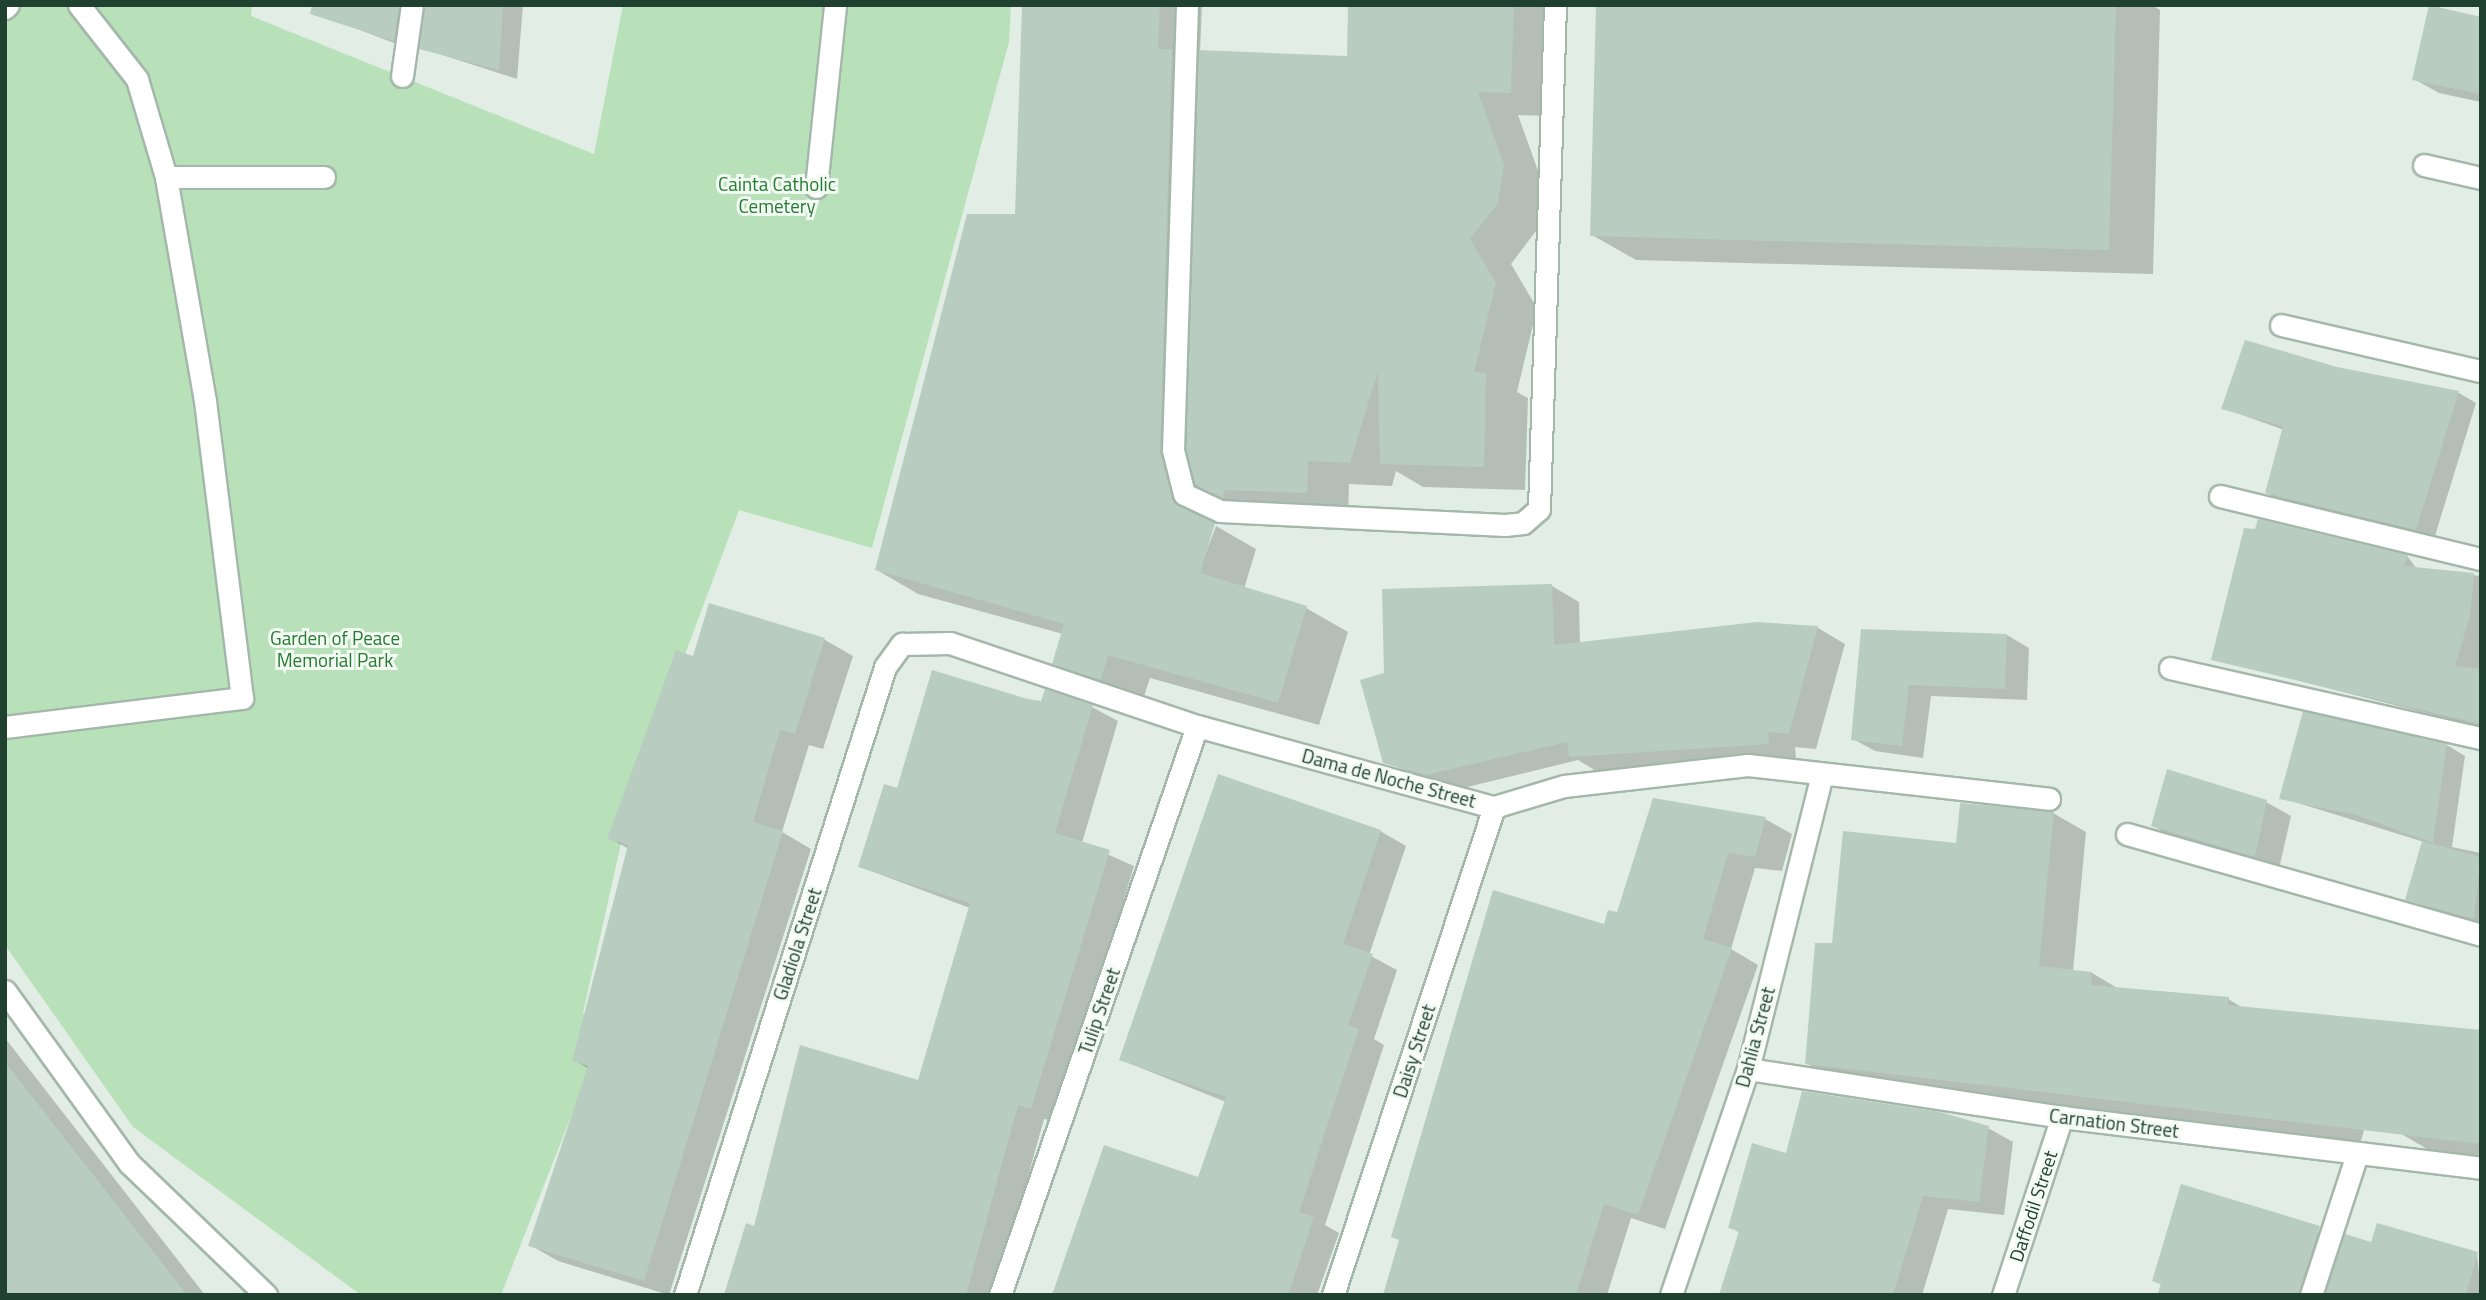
<!DOCTYPE html>
<html>
<head>
<meta charset="utf-8">
<style>
	body { margin:0 }
	#map { position:relative; width:2486px; height:1300px; overflow:hidden; background:#e2eee5; font-family:"Titillium Web",sans-serif }
	div>[style] { position:absolute }
	[style*='--x'] { left:calc(var(--x)*1px); top:calc(var(--y)*1px); width:calc(var(--w)*1px); rotate:calc(var(--a)*1deg) }
	.green>* { inset:0; background:#b8e1b9 }
	.shadow>* { inset:0; background:#0003 }
	.building>* { inset:0; background:#b9ccc0 }
	.roads { filter:drop-shadow(2px 0 #a4b7ab) drop-shadow(-2px 0 #a4b7ab) drop-shadow(0 2px #a4b7ab) drop-shadow(0 -2px #a4b7ab) }
	.minor>* { height:21px; margin:-10.5px; padding:0 10.5px; transform-origin:10.5px; border-radius:10.5px; background:#fff }
	span { translate:-50% -50%; white-space:nowrap; text-align:center; line-height:1.15; -webkit-text-stroke:6px #f3faf4; paint-order:stroke }
	.park-label { font-size:19px; color:#257c31 }
	.street-label { font-size:19px; color:#204130 }
	.frame { position:absolute; inset:0; border:7px solid #204130; pointer-events:none }
</style>
</head>
<body>
<div id="map">
	<div class="green">
		<div style="clip-path:polygon(5px 5px,252px 5px,251px 16px,594px 154px,623px 5px,1011px 5px,1009px 42px,872px 548px,739px 510px,631px 799px,583px 1013px,608px 1022px,501px 1295px,361px 1295px,133px 1127px,5px 945px)"></div>
	</div>
	<div class="shadow">
		<div style="clip-path:polygon(345px 5px,426px 5px,420px 8px,412px 50px,342px 23px)"></div>
		<div style="clip-path:polygon(427px 5px,523px 5px,517px 79px,421px 48px)"></div>
		<div style="clip-path:polygon(1023px 5px,1202px 5px,1200px 52px,1348px 57px,1350px 5px,1556px 5px,1552px 116px,1518px 115px,1545px 190px,1539px 227px,1511px 264px,1537px 308px,1517px 392px,1528px 398px,1525px 490px,1423px 487px,1396px 471px,1392px 486px,1349px 484px,1348px 516px,1239px 508px,1204px 488px,1214px 524px,1195px 581px,1216px 526px,1256px 549px,1244px 589px,1306px 608px,1348px 632px,1319px 725px,1150px 678px,1142px 702px,1096px 687px,1054px 663px,1063px 634px,918px 594px,877px 570px,1017px 216px)"></div>
		<div style="clip-path:polygon(1598px 5px,2152px 5px,2160px 10px,2153px 274px,1636px 260px,1592px 235px)"></div>
		<div style="clip-path:polygon(2481px 19px,2481px 102px,2439px 93px,2414px 79px)"></div>
		<div style="clip-path:polygon(2337px 369px,2459px 393px,2476px 403px,2434px 539px,2285px 503px,2267px 493px,2284px 430px,2223px 408px)"></div>
		<div style="clip-path:polygon(2407px 556px,2417px 569px,2481px 576px,2481px 727px,2213px 659px)"></div>
		<div style="clip-path:polygon(1552px 586px,1579px 602px,1580px 643px,1758px 624px,1818px 628px,1845px 644px,1816px 749px,1795px 747px,1796px 759px,1598px 772px,1578px 760px,1455px 790px,1385px 762px,1386px 675px)"></div>
		<div style="clip-path:polygon(710px 605px,825px 640px,853px 656px,823px 749px,809px 745px,782px 832px,811px 849px,669px 1295px,558px 1261px,530px 1245px,589px 1069px,574px 1060px,629px 849px,609px 838px,694px 658px)"></div>
		<div style="clip-path:polygon(1863px 631px,2007px 635px,2029px 648px,2027px 700px,1931px 696px,1923px 758px,1875px 751px,1853px 739px)"></div>
		<div style="clip-path:polygon(1027px 701px,1092px 707px,1118px 721px,1082px 843px,1134px 866px,1057px 1122px,1044px 1119px,995px 1295px,726px 1295px,755px 1228px,919px 1082px,970px 908px,860px 867px,898px 790px)"></div>
		<div style="clip-path:polygon(2447px 745px,2465px 756px,2452px 847px,2481px 853px,2481px 928px,2407px 899px,2424px 842px,2282px 798px)"></div>
		<div style="clip-path:polygon(2266px 802px,2291px 816px,2279px 869px,2178px 840px,2153px 826px)"></div>
		<div style="clip-path:polygon(2053px 813px,2086px 832px,2073px 971px,2092px 973px,2119px 989px,2228px 999px,2245px 1009px,2481px 1032px,2481px 1159px,2436px 1154px,2403px 1135px,2411px 1110px,2373px 1100px,2360px 1144px,1840px 1083px,1806px 1063px,1834px 945px,1958px 844px)"></div>
		<div style="clip-path:polygon(1765px 819px,1792px 834px,1782px 871px,1755px 868px,1731px 949px,1758px 965px,1665px 1229px,1631px 1218px,1607px 1295px,1385px 1295px,1605px 926px)"></div>
		<div style="clip-path:polygon(1380px 831px,1406px 846px,1369px 955px,1397px 970px,1374px 1039px,1384px 1045px,1325px 1225px,1339px 1233px,1317px 1295px,1054px 1295px,1200px 1179px,1226px 1102px,1121px 1060px)"></div>
		<div style="clip-path:polygon(5px 1038px,205px 1295px,5px 1295px)"></div>
		<div style="clip-path:polygon(1988px 1128px,2013px 1142px,2004px 1215px,1948px 1209px,1922px 1295px,1721px 1295px,1740px 1233px,1730px 1227px,1787px 1155px)"></div>
		<div style="clip-path:polygon(2298px 1221px,2327px 1238px,2310px 1295px,2159px 1295px,2162px 1285px,2154px 1281px)"></div>
		<div style="clip-path:polygon(2477px 1254px,2481px 1295px,2358px 1295px)"></div>
	</div>
	<div class="building">
		<div style="clip-path:polygon(312px 5px,399px 5px,394px 41px,310px 14px)"></div>
		<div style="clip-path:polygon(425px 5px,503px 5px,499px 70px,419px 49px)"></div>
		<div style="clip-path:polygon(1022px 5px,1160px 5px,1158px 49px,1172px 49px,1160px 453px,1174px 502px,1215px 523px,1200px 573px,1307px 606px,1278px 703px,1108px 655px,1101px 680px,1052px 664px,1064px 624px,875px 570px,967px 214px,1015px 214px)"></div>
		<div style="clip-path:polygon(1348px 5px,1514px 5px,1511px 93px,1478px 92px,1504px 165px,1498px 203px,1470px 239px,1496px 283px,1474px 372px,1486px 373px,1484px 467px,1380px 464px,1378px 371px,1350px 463px,1308px 461px,1307px 493px,1225px 490px,1223px 498px,1195px 485px,1186px 449px,1199px 50px,1347px 56px)"></div>
		<div style="clip-path:polygon(1596px 5px,2116px 5px,2109px 250px,1590px 236px)"></div>
		<div style="clip-path:polygon(2429px 5px,2481px 17px,2481px 94px,2412px 80px)"></div>
		<div style="clip-path:polygon(2245px 340px,2337px 367px,2459px 391px,2416px 530px,2265px 493px,2283px 426px,2221px 409px)"></div>
		<div style="clip-path:polygon(2258px 519px,2408px 555px,2404px 566px,2474px 573px,2470px 616px,2455px 666px,2481px 669px,2481px 724px,2211px 660px,2244px 528px,2255px 529px)"></div>
		<div style="clip-path:polygon(1552px 584px,1554px 645px,1757px 622px,1818px 626px,1789px 734px,1768px 732px,1769px 744px,1569px 757px,1567px 742px,1426px 775px,1383px 763px,1360px 680px,1384px 673px,1382px 589px)"></div>
		<div style="clip-path:polygon(709px 603px,825px 638px,795px 734px,780px 730px,753px 822px,783px 831px,644px 1281px,528px 1246px,588px 1066px,572px 1061px,628px 845px,607px 839px,676px 650px,693px 656px)"></div>
		<div style="clip-path:polygon(1861px 629px,2007px 634px,2005px 689px,1909px 685px,1902px 746px,1851px 740px)"></div>
		<div style="clip-path:polygon(932px 670px,1028px 699px,1041px 701px,1045px 689px,1093px 705px,1055px 833px,1110px 850px,1031px 1109px,1018px 1105px,966px 1295px,724px 1295px,746px 1223px,754px 1226px,800px 1045px,918px 1080px,970px 903px,858px 867px,884px 784px,897px 788px)"></div>
		<div style="clip-path:polygon(2303px 711px,2447px 744px,2433px 843px,2357px 815px,2279px 799px)"></div>
		<div style="clip-path:polygon(2167px 769px,2267px 800px,2255px 857px,2151px 826px)"></div>
		<div style="clip-path:polygon(1218px 774px,1381px 830px,1343px 944px,1373px 954px,1348px 1025px,1359px 1029px,1299px 1212px,1314px 1217px,1288px 1295px,1052px 1295px,1104px 1145px,1198px 1177px,1226px 1097px,1119px 1060px)"></div>
		<div style="clip-path:polygon(1653px 798px,1766px 817px,1755px 857px,1728px 853px,1703px 939px,1732px 948px,1638px 1215px,1604px 1204px,1576px 1295px,1383px 1295px,1399px 1240px,1391px 1237px,1493px 890px,1604px 924px,1608px 910px,1617px 912px)"></div>
		<div style="clip-path:polygon(1960px 803px,2054px 811px,2039px 966px,2092px 972px,2091px 985px,2229px 997px,2228px 1005px,2481px 1030px,2481px 1144px,1805px 1064px,1815px 943px,1832px 943px,1843px 831px,1956px 843px)"></div>
		<div style="clip-path:polygon(2422px 841px,2481px 857px,2474px 919px,2405px 900px)"></div>
		<div style="clip-path:polygon(5px 1062px,187px 1295px,5px 1295px)"></div>
		<div style="clip-path:polygon(1802px 1091px,1940px 1112px,1989px 1126px,1979px 1202px,1923px 1196px,1893px 1295px,1719px 1295px,1739px 1231px,1728px 1228px,1752px 1143px,1786px 1153px)"></div>
		<div style="clip-path:polygon(2181px 1184px,2320px 1226px,2298px 1295px,2157px 1295px,2161px 1284px,2152px 1281px)"></div>
		<div style="clip-path:polygon(2377px 1223px,2478px 1252px,2466px 1295px,2325px 1295px,2345px 1234px,2371px 1242px)"></div>
	</div>
	<div class="roads">
		<div class="minor">
			<div style="--x:1187;--y:5;--w:445;--a:91.8"></div>
			<div style="--x:1173;--y:450;--w:45;--a:76"></div>
			<div style="--x:1184;--y:494;--w:40;--a:25"></div>
			<div style="--x:1220;--y:511;--w:285;--a:2.8"></div>
			<div style="--x:1505;--y:525;--w:18;--a:-6"></div>
			<div style="--x:1523;--y:523;--w:21;--a:-41"></div>
			<div style="--x:1539;--y:509;--w:504;--a:-88.18"></div>
			<div style="--x:5;--y:8;--w:4;--a:-45"></div>
			<div style="--x:402;--y:76;--w:72;--a:-82"></div>
			<div style="--x:2424;--y:165;--w:58;--a:12.8"></div>
			<div style="--x:166;--y:177;--w:158;--a:0"></div>
			<div style="--x:816;--y:187;--w:183;--a:-84"></div>
			<div style="--x:2281;--y:325;--w:205;--a:13"></div>
			<div style="--x:2220;--y:496;--w:268;--a:13.6"></div>
			<div style="--x:2170;--y:668;--w:319;--a:12.7"></div>
			<div style="--x:5;--y:727;--w:239;--a:-7"></div>
			<div style="--x:242;--y:698;--w:299;--a:-97.1"></div>
			<div style="--x:205;--y:401;--w:227;--a:-99.9"></div>
			<div style="--x:166;--y:177;--w:102;--a:-106.5"></div>
			<div style="--x:137;--y:79;--w:94;--a:-128.1"></div>
			<div style="--x:2127;--y:834;--w:368;--a:15.9"></div>
			<div style="--x:5;--y:991;--w:213;--a:54.2"></div>
			<div style="--x:130;--y:1164;--w:189;--a:43.9"></div>
			<div style="--x:1748;--y:1069;--w:318;--a:8.7"></div>
			<div style="--x:2062;--y:1117;--w:422;--a:6.9"></div>
			<div style="--x:685;--y:1295;--w:659;--a:-72.33"></div>
			<div style="--x:885;--y:667;--w:29;--a:-54"></div>
			<div style="--x:902;--y:644;--w:48;--a:-1.2"></div>
			<div style="--x:950;--y:643;--w:261;--a:18.6"></div>
			<div style="--x:1197;--y:726;--w:308;--a:15.3"></div>
			<div style="--x:1494;--y:807;--w:73;--a:-16.7"></div>
			<div style="--x:1564;--y:786;--w:185;--a:-6.5"></div>
			<div style="--x:1748;--y:765;--w:303;--a:6.4"></div>
			<div style="--x:1000;--y:1295;--w:602;--a:-70.9"></div>
			<div style="--x:1333;--y:1295;--w:514;--a:-71.74"></div>
			<div style="--x:1671;--y:1295;--w:239;--a:-71.2"></div>
			<div style="--x:1748;--y:1069;--w:304;--a:-75.9"></div>
			<div style="--x:2003;--y:1295;--w:188;--a:-71.7"></div>
			<div style="--x:2311;--y:1295;--w:148;--a:-71.9"></div>
		</div>
	</div>
	<div class="park-label">
		<span style="left:777px;top:195px">Cainta Catholic<br>Cemetery</span>
		<span style="left:335px;top:649px">Garden of Peace<br>Memorial Park</span>
	</div>
	<div class="street-label">
		<span style="left:1389px;top:778px;rotate:15deg">Dama de Noche Street</span>
		<span style="left:797px;top:944px;rotate:-72deg">Gladiola Street</span>
		<span style="left:1099px;top:1011px;rotate:-71deg">Tulip Street</span>
		<span style="left:1755px;top:1037px;rotate:-75deg">Dahlia Street</span>
		<span style="left:1414px;top:1051px;rotate:-72deg">Daisy Street</span>
		<span style="left:2114px;top:1123px;rotate:7deg">Carnation Street</span>
		<span style="left:2033px;top:1206px;rotate:-72deg">Daffodil Street</span>
	</div>
	<div class="frame"></div>
</div>
</body>
</html>
